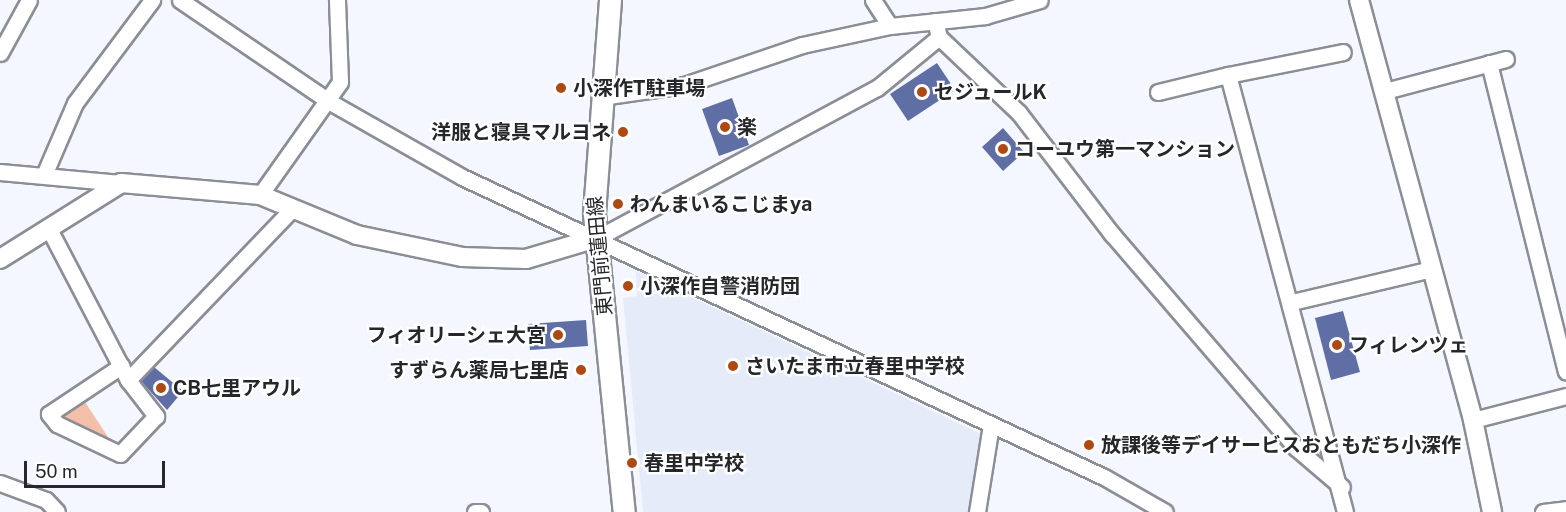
<!DOCTYPE html>
<html>
<head>
<meta charset="utf-8">
<style>
	body { margin:0 }
	#map { position:relative; width:1566px; height:512px; overflow:hidden; background:#f4f7ff; font-family:"Public Sans","Noto Sans JP",sans-serif }
	div>[style] { position:absolute }
	[style*='--x'] { left:calc(var(--x)*1px); top:calc(var(--y)*1px); width:calc(var(--w)*1px); rotate:calc(var(--a)*1deg) }
	.built>* { inset:0; background:#e6ebfa }
	.green>* { inset:0; background:#f4bfa8 }
	.building>* { inset:0; background:#5f6fa5 }
	.roads { filter:drop-shadow(2px 0 #8b8e95) drop-shadow(-2px 0 #8b8e95) drop-shadow(0 2px #8b8e95) drop-shadow(0 -2px #8b8e95) }
	.minor>* { height:15px; margin:-7.5px; padding:0 7.5px; transform-origin:7.5px; border-radius:7.5px; background:#fff }
	.tertiary>* { height:18px; margin:-9px; padding:0 9px; transform-origin:9px; border-radius:9px; background:#fff }
	.secondary>* { height:21px; margin:-10.5px; padding:0 10.5px; transform-origin:10.5px; border-radius:10.5px; background:#fff }
	.dots>* { width:16px; height:16px; translate:-50% -50%; box-sizing:border-box; border:3px solid #fff; border-radius:50% }
	span { translate:-50% -50%; white-space:nowrap; text-align:center; line-height:1.15; -webkit-text-stroke:4.5px #fff; paint-order:stroke }
	.poi-label { font-size:20px; color:#26272a; font-weight:700 }
	.left { translate:0 -50%; text-align:left }
	.right { translate:-100% -50%; text-align:right }
	.street-label { font-size:20px; color:#26272a }
	.scale { position:absolute; left:24px; top:461px; width:141px; height:27px; box-sizing:border-box; border:3px solid #26272a; border-top:0; padding-left:8px; font-size:18px; line-height:21px; white-space:nowrap; color:#26272a; -webkit-text-stroke:4px #fff; paint-order:stroke }
</style>
</head>
<body>
<div id="map">
	<div class="built">
		<div style="clip-path:polygon(636px 271px,981px 434px,969px 512px,643px 512px,623px 298px,637px 296px)"></div>
	</div>
	<div class="green">
		<div style="clip-path:polygon(83px 399px,112px 443px,62px 421px,61px 412px)"></div>
	</div>
	<div class="building">
		<div style="clip-path:polygon(937px 63px,955px 90px,908px 121px,890px 94px)"></div>
		<div style="clip-path:polygon(732px 98px,749px 145px,719px 156px,702px 109px)"></div>
		<div style="clip-path:polygon(1003px 128px,1024px 152px,1003px 171px,982px 147px)"></div>
		<div style="clip-path:polygon(1343px 311px,1360px 372px,1331px 380px,1315px 318px)"></div>
		<div style="clip-path:polygon(586px 320px,588px 346px,530px 350px,528px 324px)"></div>
		<div style="clip-path:polygon(154px 367px,183px 391px,167px 410px,141px 381px)"></div>
	</div>
	<div class="roads">
		<div class="minor">
			<div style="--x:180;--y:0;--w:181;--a:34.2"></div>
			<div style="--x:330;--y:102;--w:152;--a:29.6"></div>
			<div style="--x:462;--y:177;--w:709;--a:25.05"></div>
			<div style="--x:1104;--y:477;--w:70;--a:29.8"></div>
			<div style="--x:873;--y:0;--w:31;--a:57"></div>
			<div style="--x:935;--y:21;--w:16;--a:76"></div>
			<div style="--x:939;--y:37;--w:110;--a:43.5"></div>
			<div style="--x:1019;--y:113;--w:153;--a:52.5"></div>
			<div style="--x:1112;--y:234;--w:282;--a:49.3"></div>
			<div style="--x:1296;--y:448;--w:60;--a:40.3"></div>
			<div style="--x:0;--y:53;--w:60;--a:-61.3"></div>
			<div style="--x:1489;--y:63;--w:318;--a:76"></div>
			<div style="--x:1228;--y:75;--w:117;--a:-11.3"></div>
			<div style="--x:1385;--y:91;--w:125;--a:-14.8"></div>
			<div style="--x:1158;--y:92;--w:72;--a:-13.7"></div>
			<div style="--x:1228;--y:75;--w:452;--a:75"></div>
			<div style="--x:601;--y:97;--w:84;--a:-8.2"></div>
			<div style="--x:684;--y:85;--w:125;--a:-18.7"></div>
			<div style="--x:802;--y:45;--w:90;--a:-12.2"></div>
			<div style="--x:890;--y:26;--w:96;--a:-6"></div>
			<div style="--x:985;--y:16;--w:57;--a:-16.2"></div>
			<div style="--x:0;--y:172;--w:121;--a:5.2"></div>
			<div style="--x:44;--y:175;--w:78;--a:-66.7"></div>
			<div style="--x:75;--y:103;--w:129;--a:-53.2"></div>
			<div style="--x:260;--y:195;--w:138;--a:-54.7"></div>
			<div style="--x:340;--y:82;--w:82;--a:-92.1"></div>
			<div style="--x:48;--y:227;--w:173;--a:62.4"></div>
			<div style="--x:128;--y:380;--w:46;--a:52.1"></div>
			<div style="--x:156;--y:416;--w:52;--a:133.5"></div>
			<div style="--x:120;--y:454;--w:70;--a:-154.5"></div>
			<div style="--x:57;--y:424;--w:13;--a:-129"></div>
			<div style="--x:49;--y:414;--w:87;--a:-33.7"></div>
			<div style="--x:597;--y:238;--w:318;--a:-28.2"></div>
			<div style="--x:877;--y:88;--w:80;--a:-39.4"></div>
			<div style="--x:1292;--y:302;--w:144;--a:-13.3"></div>
			<div style="--x:128;--y:380;--w:238;--a:-46.2"></div>
			<div style="--x:1473;--y:420;--w:96;--a:-14.5"></div>
			<div style="--x:0;--y:483;--w:49;--a:20.3"></div>
			<div style="--x:46;--y:500;--w:16;--a:47"></div>
			<div style="--x:475;--y:512;--w:6;--a:0"></div>
			<div style="--x:977;--y:512;--w:88;--a:-80.9"></div>
			<div style="--x:1543;--y:512;--w:23;--a:-7"></div>
		</div>
		<div class="tertiary">
			<div style="--x:1359;--y:0;--w:435;--a:74.8"></div>
			<div style="--x:1473;--y:420;--w:94;--a:78.3"></div>
			<div style="--x:0;--y:259;--w:143;--a:-32.1"></div>
			<div style="--x:121;--y:183;--w:140;--a:4.9"></div>
			<div style="--x:260;--y:195;--w:105;--a:22.4"></div>
			<div style="--x:357;--y:235;--w:107;--a:11.8"></div>
			<div style="--x:462;--y:257;--w:64;--a:1.8"></div>
			<div style="--x:526;--y:259;--w:74;--a:-16.5"></div>
		</div>
		<div class="secondary">
			<div style="--x:610;--y:0;--w:215;--a:94.3"></div>
			<div style="--x:594;--y:214;--w:300;--a:84.3"></div>
		</div>
	</div>
	<div class="dots">
		<div style="left:561px;top:88px;background:#ad4a13"></div>
		<div style="left:922px;top:92px;background:#ad4a13"></div>
		<div style="left:725px;top:127px;background:#ad4a13"></div>
		<div style="left:623px;top:132px;background:#ad4a13"></div>
		<div style="left:1003px;top:149px;background:#ad4a13"></div>
		<div style="left:618px;top:204px;background:#ad4a13"></div>
		<div style="left:628px;top:286px;background:#ad4a13"></div>
		<div style="left:558px;top:335px;background:#ad4a13"></div>
		<div style="left:1337px;top:345px;background:#ad4a13"></div>
		<div style="left:733px;top:366px;background:#ad4a13"></div>
		<div style="left:581px;top:370px;background:#ad4a13"></div>
		<div style="left:161px;top:388px;background:#ad4a13"></div>
		<div style="left:1089px;top:445px;background:#ad4a13"></div>
		<div style="left:632px;top:463px;background:#ad4a13"></div>
	</div>
	<div class="poi-label">
		<span class="left" style="left:573px;top:88px">小深作T駐車場</span>
		<span class="left" style="left:934px;top:92px">セジュールK</span>
		<span class="left" style="left:737px;top:127px">楽</span>
		<span class="right" style="left:611px;top:132px">洋服と寝具マルヨネ</span>
		<span class="left" style="left:1015px;top:149px">コーユウ第一マンション</span>
		<span class="left" style="left:630px;top:204px">わんまいるこじまya</span>
		<span class="left" style="left:640px;top:286px">小深作自警消防団</span>
		<span class="right" style="left:546px;top:335px">フィオリーシェ大宮</span>
		<span class="left" style="left:1349px;top:345px">フィレンツェ</span>
		<span class="left" style="left:745px;top:366px">さいたま市立春里中学校</span>
		<span class="right" style="left:569px;top:370px">すずらん薬局七里店</span>
		<span class="left" style="left:173px;top:388px">CB七里アウル</span>
		<span class="left" style="left:1101px;top:445px">放課後等デイサービスおともだち小深作</span>
		<span class="left" style="left:644px;top:463px">春里中学校</span>
	</div>
	<div class="street-label">
		<span style="left:600px;top:256px;rotate:-95deg">東門前蓮田線</span>
	</div>
	<div class="scale">50 m</div>
</div>
</body>
</html>
